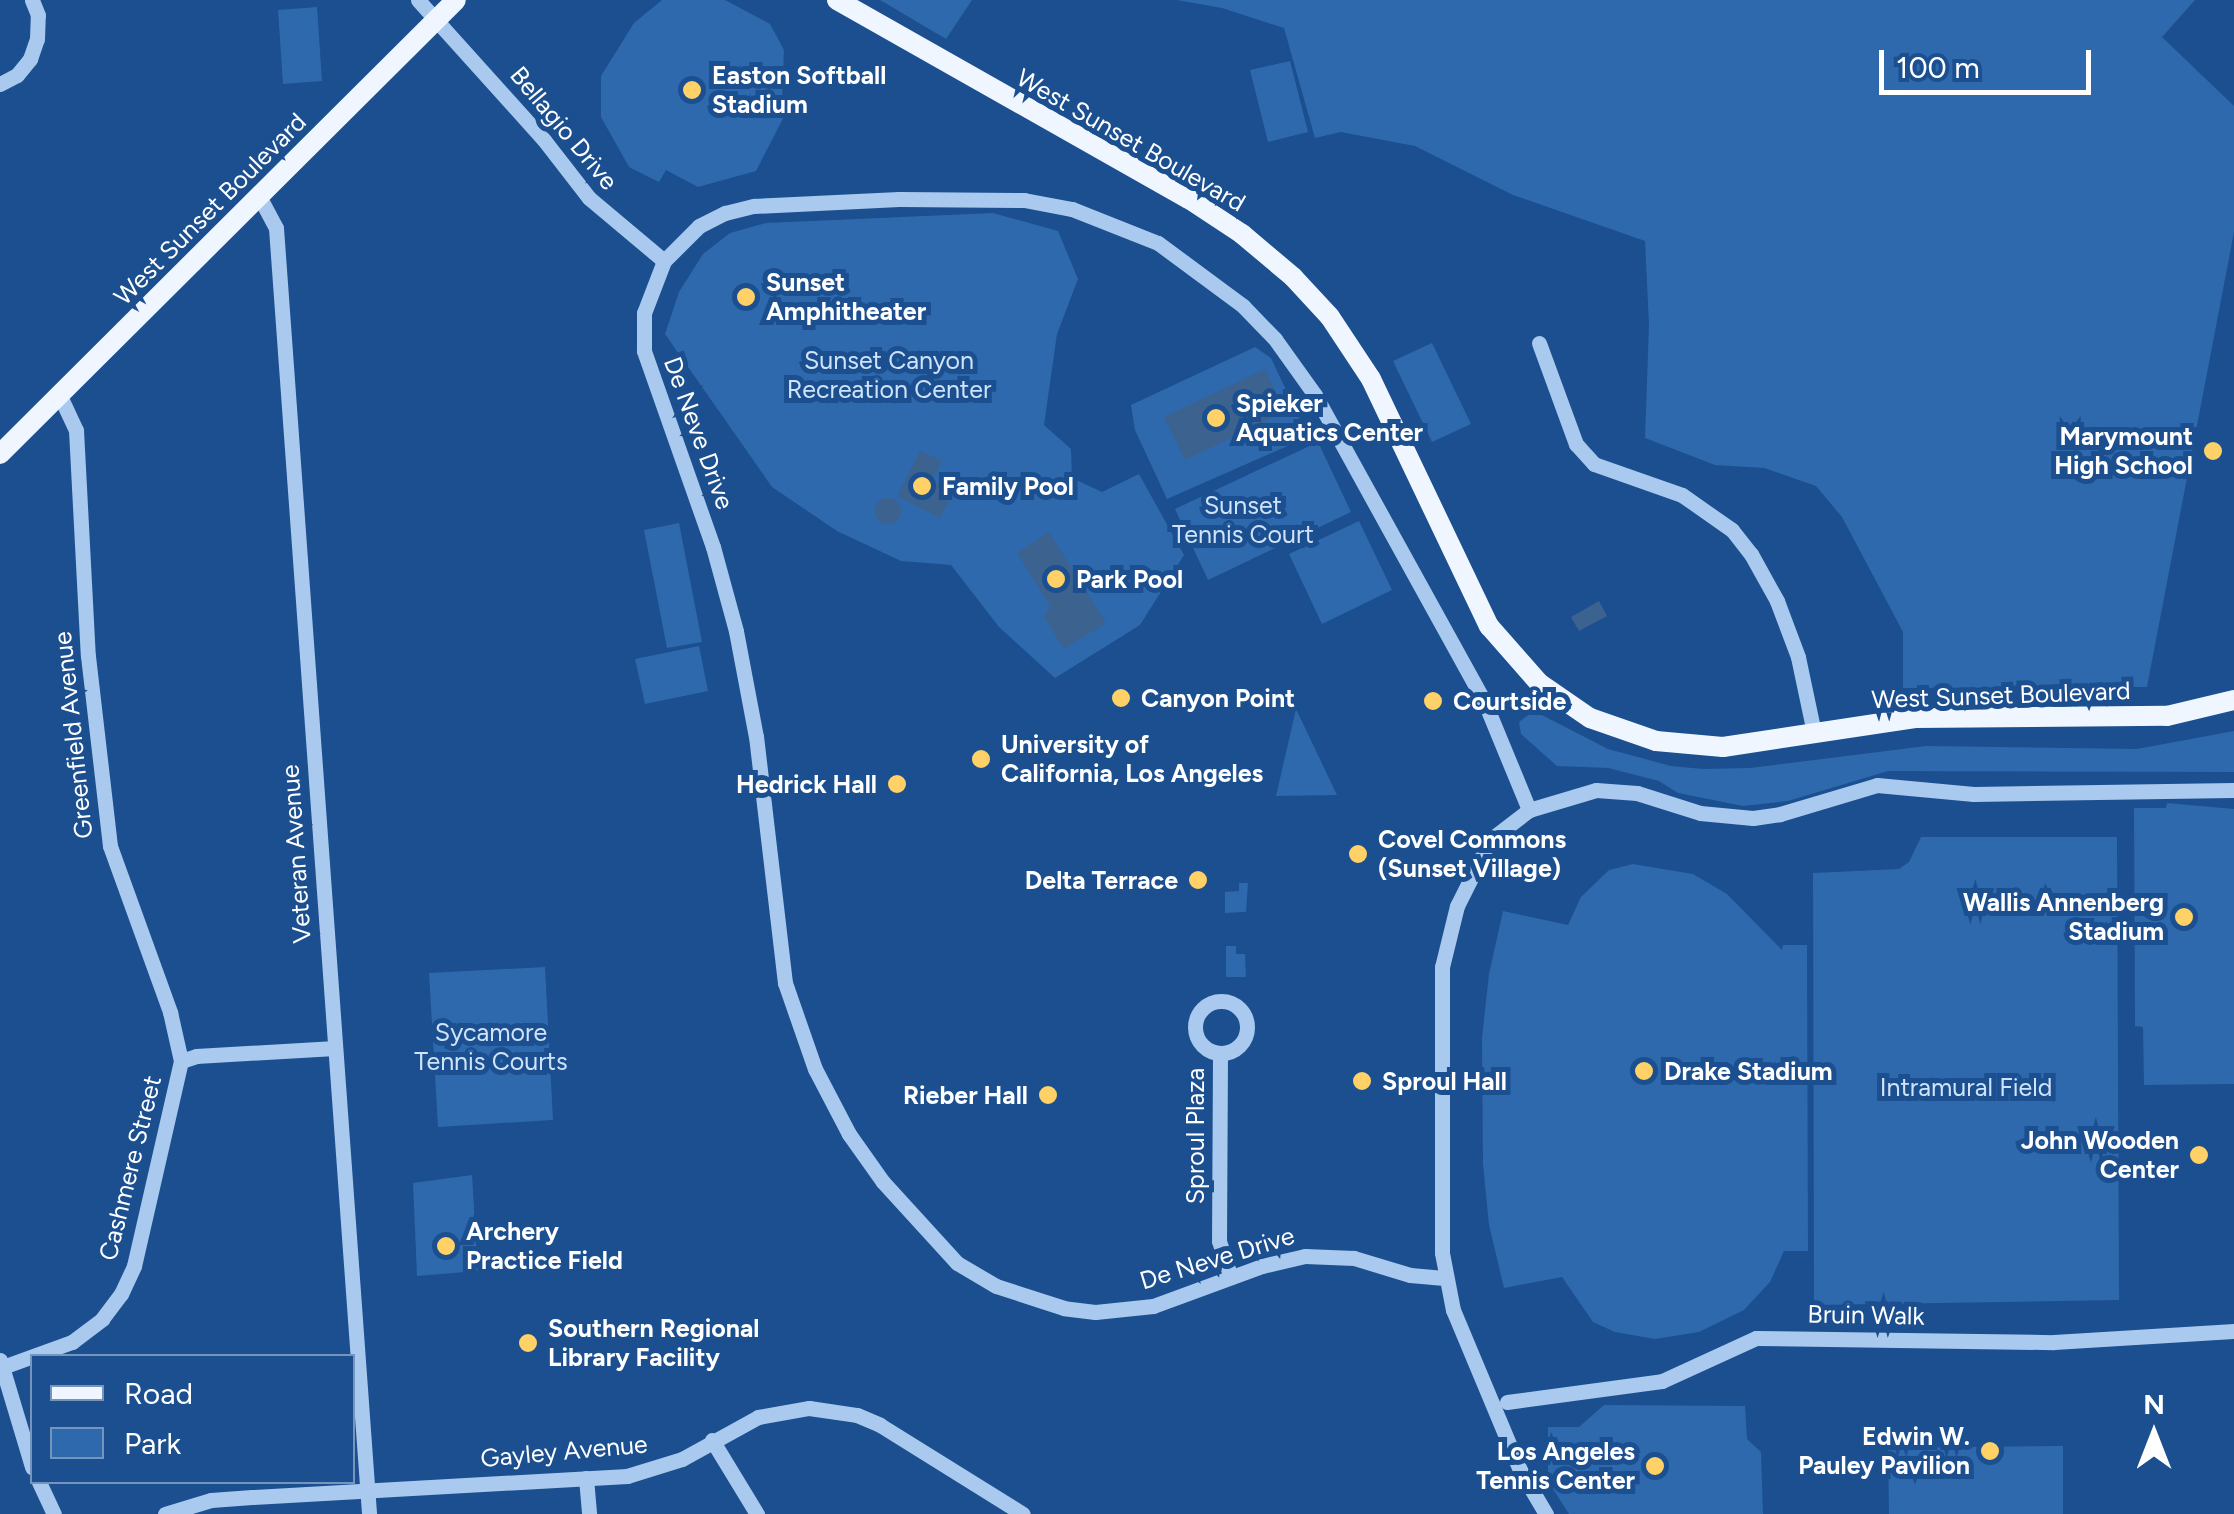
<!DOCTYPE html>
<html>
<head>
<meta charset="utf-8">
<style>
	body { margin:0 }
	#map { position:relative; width:2234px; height:1514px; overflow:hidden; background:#1b4f8f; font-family:Figtree,sans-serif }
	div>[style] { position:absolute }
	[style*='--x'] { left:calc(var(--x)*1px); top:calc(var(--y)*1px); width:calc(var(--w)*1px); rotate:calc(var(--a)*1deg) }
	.green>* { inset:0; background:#2e69ad }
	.water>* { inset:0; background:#3c6290 }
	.round { border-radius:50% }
	.minor>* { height:15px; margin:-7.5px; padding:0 7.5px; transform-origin:7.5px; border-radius:7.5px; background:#a9c9ee }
	.minor>.ring { margin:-7.5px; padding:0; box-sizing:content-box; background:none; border:15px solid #a9c9ee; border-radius:50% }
	.major>* { height:20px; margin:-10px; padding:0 10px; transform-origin:10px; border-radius:10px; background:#f0f6ff }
	.dots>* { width:28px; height:28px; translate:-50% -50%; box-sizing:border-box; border:5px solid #1b4f8f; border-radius:50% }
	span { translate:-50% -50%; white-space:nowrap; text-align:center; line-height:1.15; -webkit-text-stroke:10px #1b4f8f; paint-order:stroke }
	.poi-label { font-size:25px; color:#fff; font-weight:700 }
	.left { translate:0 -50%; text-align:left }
	.right { translate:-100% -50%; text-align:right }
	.street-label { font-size:25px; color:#fff }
	.park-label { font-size:25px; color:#cfe3fa }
	.legend { position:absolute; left:30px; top:1354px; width:325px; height:130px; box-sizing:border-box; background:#1b4f8f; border:2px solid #7695bc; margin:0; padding:12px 18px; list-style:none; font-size:30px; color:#fff }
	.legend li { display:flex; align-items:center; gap:20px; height:50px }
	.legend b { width:50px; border:2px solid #7695bc }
	.north { position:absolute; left:2104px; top:1384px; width:100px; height:100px; -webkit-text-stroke:8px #1b4f8f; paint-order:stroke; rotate:0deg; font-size:28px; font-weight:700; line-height:40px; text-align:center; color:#fff }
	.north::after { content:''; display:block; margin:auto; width:35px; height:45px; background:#fff; clip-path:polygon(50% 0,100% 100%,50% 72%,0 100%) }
	.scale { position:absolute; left:1879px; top:50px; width:212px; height:45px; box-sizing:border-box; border:5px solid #fff; border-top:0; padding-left:12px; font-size:30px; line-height:35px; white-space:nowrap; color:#fff; -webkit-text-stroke:8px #1b4f8f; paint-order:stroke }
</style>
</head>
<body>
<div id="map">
	<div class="green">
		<div style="clip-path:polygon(662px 0,725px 0,770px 24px,784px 50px,782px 103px,789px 107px,756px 171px,698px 187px,666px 170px,659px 182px,629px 167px,601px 117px,601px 76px,634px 23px)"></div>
		<div style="clip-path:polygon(880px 0,972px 0,946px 39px)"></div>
		<div style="clip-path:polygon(1177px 0,2195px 0,2162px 37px,2234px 106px,2234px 232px,2147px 687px,1903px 688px,1903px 632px,1842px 517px,1816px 486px,1764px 468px,1715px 465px,1645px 438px,1649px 325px,1645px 241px,1513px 195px,1415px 146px,1341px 132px,1315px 138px,1284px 28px,1222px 8px)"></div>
		<div style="clip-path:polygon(317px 7px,322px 81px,283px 84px,278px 10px)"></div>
		<div style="clip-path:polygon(1290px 61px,1308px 132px,1268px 142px,1250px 70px)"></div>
		<div style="clip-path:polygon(993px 213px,1058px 231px,1078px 279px,1057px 334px,1044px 425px,1071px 449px,1072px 478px,1102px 492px,1139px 474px,1184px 555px,1140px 625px,1055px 678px,999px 627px,951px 565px,901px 561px,837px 531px,772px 487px,665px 334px,679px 292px,703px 254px,730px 233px,766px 223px)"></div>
		<div style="clip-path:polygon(1432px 343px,1471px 424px,1432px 442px,1393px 361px)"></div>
		<div style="clip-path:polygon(1255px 347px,1271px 358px,1308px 437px,1167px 499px,1135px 430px,1131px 405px)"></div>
		<div style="clip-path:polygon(1318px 442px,1351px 512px,1208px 580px,1175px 509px)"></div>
		<div style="clip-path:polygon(1359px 521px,1392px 590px,1322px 624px,1289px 554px)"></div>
		<div style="clip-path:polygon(679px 523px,702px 642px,667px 648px,644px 530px)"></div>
		<div style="clip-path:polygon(699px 646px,708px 691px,645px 704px,635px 659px)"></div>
		<div style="clip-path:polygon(1296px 709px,1337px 795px,1276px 796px)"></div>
		<div style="clip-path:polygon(1534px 711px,1608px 749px,1671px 766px,1703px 769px,1750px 768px,1926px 746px,2137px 749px,2234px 731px,2234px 772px,1888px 771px,1788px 801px,1743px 806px,1678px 793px,1659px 781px,1608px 768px,1557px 766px,1521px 734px,1519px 722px)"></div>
		<div style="clip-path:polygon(2167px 803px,2234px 809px,2234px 1084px,2144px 1085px,2143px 1027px,2135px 1026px,2134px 808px,2166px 808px)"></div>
		<div style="clip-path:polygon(1921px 837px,2117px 837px,2119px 1300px,1814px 1305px,1813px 873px,1899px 869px,1909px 862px)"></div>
		<div style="clip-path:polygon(1633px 864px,1693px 874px,1727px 894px,1782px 950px,1783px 945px,1807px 945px,1808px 1251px,1784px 1251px,1770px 1282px,1744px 1310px,1699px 1332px,1655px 1339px,1615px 1332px,1593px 1322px,1562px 1277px,1504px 1288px,1489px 1225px,1483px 1164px,1482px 1038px,1489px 974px,1503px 911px,1568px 925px,1581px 897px,1609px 870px)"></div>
		<div style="clip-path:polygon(1239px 883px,1248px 883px,1246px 912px,1225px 913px,1225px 892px,1239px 891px)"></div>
		<div style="clip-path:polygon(1226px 946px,1236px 946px,1236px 954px,1245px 954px,1246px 977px,1226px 977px)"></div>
		<div style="clip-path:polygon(545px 967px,553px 1120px,438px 1127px,429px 973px)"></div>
		<div style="clip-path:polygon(472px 1175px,478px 1271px,417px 1276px,413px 1183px)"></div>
		<div style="clip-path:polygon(1604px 1405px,1745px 1406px,1747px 1439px,1761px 1452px,1763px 1514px,1569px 1514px,1548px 1481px,1548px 1427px,1579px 1427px)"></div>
		<div style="clip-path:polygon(2063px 1446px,2063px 1514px,1889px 1514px,1888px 1448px)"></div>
	</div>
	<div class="water">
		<div style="clip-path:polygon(1265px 369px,1285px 412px,1185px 460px,1164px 417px)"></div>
		<div style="clip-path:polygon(920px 451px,942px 461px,932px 480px,954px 492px,940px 518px,897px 496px)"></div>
		<div class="round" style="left:875px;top:498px;width:26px;height:26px"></div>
		<div style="clip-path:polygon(1049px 532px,1106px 623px,1064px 649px,1044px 617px,1050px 606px,1017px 553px)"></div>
		<div style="clip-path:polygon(1599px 601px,1607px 616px,1579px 631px,1571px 617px)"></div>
	</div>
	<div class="minor">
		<div style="--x:418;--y:0;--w:188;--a:48"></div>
		<div style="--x:544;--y:140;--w:73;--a:52.2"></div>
		<div style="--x:589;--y:198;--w:98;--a:40"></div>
		<div style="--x:0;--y:84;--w:19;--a:-28"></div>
		<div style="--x:17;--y:75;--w:21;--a:-51"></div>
		<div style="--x:30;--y:59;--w:21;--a:-71"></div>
		<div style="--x:37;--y:39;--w:24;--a:-88"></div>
		<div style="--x:38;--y:15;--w:16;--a:-112"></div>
		<div style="--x:259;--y:196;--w:36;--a:62"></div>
		<div style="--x:276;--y:228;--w:1289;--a:85.86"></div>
		<div style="--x:1539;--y:343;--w:108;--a:69.9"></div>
		<div style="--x:1576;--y:444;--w:27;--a:48"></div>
		<div style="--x:1594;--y:464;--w:93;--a:19.4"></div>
		<div style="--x:1682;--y:495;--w:61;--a:35"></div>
		<div style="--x:1732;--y:530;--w:31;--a:52"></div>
		<div style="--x:1751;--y:554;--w:54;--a:61"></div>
		<div style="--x:1777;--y:601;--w:60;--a:69.4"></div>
		<div style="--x:1798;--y:657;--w:78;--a:78.1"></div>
		<div style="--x:60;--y:396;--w:38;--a:65"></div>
		<div style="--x:76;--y:430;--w:226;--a:87"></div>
		<div style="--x:88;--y:656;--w:191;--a:83.4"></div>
		<div style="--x:110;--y:846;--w:177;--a:70.1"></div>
		<div style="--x:170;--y:1012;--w:50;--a:77.3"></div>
		<div class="ring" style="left:1195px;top:1001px;width:37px;height:37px"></div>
		<div style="--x:1220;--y:1054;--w:187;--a:90.3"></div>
		<div style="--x:1219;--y:1241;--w:38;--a:72"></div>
		<div style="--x:1444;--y:1278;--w:34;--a:-175"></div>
		<div style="--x:1410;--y:1275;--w:59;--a:-163.1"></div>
		<div style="--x:1354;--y:1258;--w:49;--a:-177.7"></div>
		<div style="--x:1305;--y:1256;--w:44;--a:166.9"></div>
		<div style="--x:1262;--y:1266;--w:116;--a:159.8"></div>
		<div style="--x:1153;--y:1306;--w:58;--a:174.1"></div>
		<div style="--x:1095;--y:1312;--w:31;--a:-173"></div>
		<div style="--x:1064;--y:1308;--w:71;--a:-162.1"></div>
		<div style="--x:996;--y:1286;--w:45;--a:-149.5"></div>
		<div style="--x:957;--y:1263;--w:110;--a:-132.4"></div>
		<div style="--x:883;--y:1182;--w:59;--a:-125.3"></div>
		<div style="--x:849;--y:1134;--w:73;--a:-117.6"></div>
		<div style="--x:815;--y:1069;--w:91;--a:-109.2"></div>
		<div style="--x:785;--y:983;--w:248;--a:-96.7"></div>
		<div style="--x:756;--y:737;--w:108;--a:-100.7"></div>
		<div style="--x:736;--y:631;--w:87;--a:-105.3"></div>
		<div style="--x:713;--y:547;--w:208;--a:-109.4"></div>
		<div style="--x:644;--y:351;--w:38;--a:-90"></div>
		<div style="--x:644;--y:313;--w:56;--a:-69"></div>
		<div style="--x:664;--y:261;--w:49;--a:-45"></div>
		<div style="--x:699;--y:226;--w:29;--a:-27"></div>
		<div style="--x:725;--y:213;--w:30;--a:-14"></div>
		<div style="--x:754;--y:206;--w:145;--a:-2.8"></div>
		<div style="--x:899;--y:199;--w:125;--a:0.5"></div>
		<div style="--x:1024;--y:200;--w:49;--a:10.6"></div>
		<div style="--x:1072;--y:209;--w:92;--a:21.6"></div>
		<div style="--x:1158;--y:243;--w:106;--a:36.5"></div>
		<div style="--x:1243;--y:306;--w:46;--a:45.9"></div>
		<div style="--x:1275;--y:339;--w:69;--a:54.5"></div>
		<div style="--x:1315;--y:395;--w:352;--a:61.1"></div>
		<div style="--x:1485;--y:703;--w:116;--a:67.6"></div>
		<div style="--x:0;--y:1360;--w:112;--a:73.3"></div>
		<div style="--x:0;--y:1368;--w:77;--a:-19.9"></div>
		<div style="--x:72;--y:1342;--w:38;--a:-37"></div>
		<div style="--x:102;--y:1319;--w:31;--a:-53"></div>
		<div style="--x:121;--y:1294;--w:31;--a:-65"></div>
		<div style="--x:134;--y:1266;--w:210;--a:-77.1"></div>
		<div style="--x:181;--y:1061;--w:16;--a:-18"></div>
		<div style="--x:196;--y:1056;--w:139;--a:-3.3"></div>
		<div style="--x:1507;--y:1402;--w:156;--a:-7.7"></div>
		<div style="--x:1662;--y:1381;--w:103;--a:-24.6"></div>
		<div style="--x:1756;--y:1338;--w:298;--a:0.8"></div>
		<div style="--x:2054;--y:1342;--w:180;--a:-3.5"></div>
		<div style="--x:712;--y:1440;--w:87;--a:58.7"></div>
		<div style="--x:586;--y:1478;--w:36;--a:85"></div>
		<div style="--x:39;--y:1482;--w:35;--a:65"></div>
		<div style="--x:165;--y:1514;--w:48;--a:-16.9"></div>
		<div style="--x:211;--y:1500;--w:41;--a:-4.2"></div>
		<div style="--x:252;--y:1497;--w:376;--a:-3.2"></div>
		<div style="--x:627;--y:1476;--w:58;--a:-17.2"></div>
		<div style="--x:682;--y:1459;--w:87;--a:-28.9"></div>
		<div style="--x:758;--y:1417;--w:52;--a:-10"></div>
		<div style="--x:809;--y:1408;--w:49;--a:8.3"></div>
		<div style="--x:857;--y:1415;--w:25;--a:23"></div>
		<div style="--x:880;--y:1425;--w:168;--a:31.9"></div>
		<div style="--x:1546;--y:1514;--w:51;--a:-120.6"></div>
		<div style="--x:1520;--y:1470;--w:173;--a:-112.7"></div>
		<div style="--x:1453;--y:1310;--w:58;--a:-100.9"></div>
		<div style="--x:1442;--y:1253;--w:286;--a:-90"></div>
		<div style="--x:1442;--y:967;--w:63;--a:-76.2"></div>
		<div style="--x:1457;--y:906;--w:74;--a:-63.4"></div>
		<div style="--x:1490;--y:840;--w:49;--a:-37.6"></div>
		<div style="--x:1529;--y:810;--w:70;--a:-16.6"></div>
		<div style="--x:1596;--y:790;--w:41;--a:4.2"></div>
		<div style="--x:1637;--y:793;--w:66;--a:17.6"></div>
		<div style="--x:1700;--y:813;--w:53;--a:5.4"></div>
		<div style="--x:1753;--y:818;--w:27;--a:-8"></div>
		<div style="--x:1780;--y:814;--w:101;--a:-16.6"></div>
		<div style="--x:1877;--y:785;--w:97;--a:5.3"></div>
		<div style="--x:1974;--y:794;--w:260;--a:-0.9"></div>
	</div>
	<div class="major">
		<div style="--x:837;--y:0;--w:404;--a:29.5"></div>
		<div style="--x:1189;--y:199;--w:64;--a:33.4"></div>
		<div style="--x:1242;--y:234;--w:67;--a:40.1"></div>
		<div style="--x:1293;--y:277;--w:54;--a:47.2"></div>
		<div style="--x:1330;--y:317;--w:74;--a:56.5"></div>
		<div style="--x:1371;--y:379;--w:274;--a:64.5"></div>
		<div style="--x:1489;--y:626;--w:76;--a:48.7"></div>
		<div style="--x:1539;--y:683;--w:62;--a:34.5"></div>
		<div style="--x:1590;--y:718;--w:70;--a:19.2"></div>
		<div style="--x:1656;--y:741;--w:67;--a:5.1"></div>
		<div style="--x:1723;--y:747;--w:194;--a:-8.6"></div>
		<div style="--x:1915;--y:718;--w:252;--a:-0.5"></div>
		<div style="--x:2167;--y:716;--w:69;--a:-13.4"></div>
		<div style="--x:0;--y:454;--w:643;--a:-44.87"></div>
	</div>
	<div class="dots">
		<div style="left:692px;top:90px;background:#ffd166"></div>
		<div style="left:746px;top:297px;background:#ffd166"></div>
		<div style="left:1216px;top:418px;background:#ffd166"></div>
		<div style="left:2213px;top:451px;background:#ffd166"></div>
		<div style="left:922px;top:486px;background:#ffd166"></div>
		<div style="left:1056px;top:579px;background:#ffd166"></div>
		<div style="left:1121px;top:698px;background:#ffd166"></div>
		<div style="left:1433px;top:701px;background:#ffd166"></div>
		<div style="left:981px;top:759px;background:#ffd166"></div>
		<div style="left:897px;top:784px;background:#ffd166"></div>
		<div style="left:1358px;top:854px;background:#ffd166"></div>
		<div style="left:1198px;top:880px;background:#ffd166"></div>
		<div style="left:2184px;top:917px;background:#ffd166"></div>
		<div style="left:1644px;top:1071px;background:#ffd166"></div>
		<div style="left:1362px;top:1081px;background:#ffd166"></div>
		<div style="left:1048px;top:1095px;background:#ffd166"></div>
		<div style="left:2199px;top:1155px;background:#ffd166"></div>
		<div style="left:446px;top:1246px;background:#ffd166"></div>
		<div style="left:528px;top:1343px;background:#ffd166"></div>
		<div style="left:1990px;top:1451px;background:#ffd166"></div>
		<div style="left:1655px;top:1466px;background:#ffd166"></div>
	</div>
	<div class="poi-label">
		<span class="left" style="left:712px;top:90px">Easton Softball<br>Stadium</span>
		<span class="left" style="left:766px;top:297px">Sunset<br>Amphitheater</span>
		<span class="left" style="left:1236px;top:418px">Spieker<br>Aquatics Center</span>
		<span class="right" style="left:2193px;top:451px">Marymount<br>High School</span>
		<span class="left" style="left:942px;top:486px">Family Pool</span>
		<span class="left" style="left:1076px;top:579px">Park Pool</span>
		<span class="left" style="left:1141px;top:698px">Canyon Point</span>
		<span class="left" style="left:1453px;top:701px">Courtside</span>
		<span class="left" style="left:1001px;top:759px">University of<br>California, Los Angeles</span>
		<span class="right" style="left:877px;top:784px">Hedrick Hall</span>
		<span class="left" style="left:1378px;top:854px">Covel Commons<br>(Sunset Village)</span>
		<span class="right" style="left:1178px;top:880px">Delta Terrace</span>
		<span class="right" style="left:2164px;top:917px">Wallis Annenberg<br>Stadium</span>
		<span class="left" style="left:1664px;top:1071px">Drake Stadium</span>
		<span class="left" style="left:1382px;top:1081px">Sproul Hall</span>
		<span class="right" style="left:1028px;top:1095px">Rieber Hall</span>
		<span class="right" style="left:2179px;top:1155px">John Wooden<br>Center</span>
		<span class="left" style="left:466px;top:1246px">Archery<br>Practice Field</span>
		<span class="left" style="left:548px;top:1343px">Southern Regional<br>Library Facility</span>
		<span class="right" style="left:1970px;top:1451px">Edwin W.<br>Pauley Pavilion</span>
		<span class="right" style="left:1635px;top:1466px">Los Angeles<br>Tennis Center</span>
	</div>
	<div class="street-label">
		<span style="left:564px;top:128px;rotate:50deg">Bellagio Drive</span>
		<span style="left:1131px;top:140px;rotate:30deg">West Sunset Boulevard</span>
		<span style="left:210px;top:209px;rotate:-45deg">West Sunset Boulevard</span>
		<span style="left:699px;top:433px;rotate:70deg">De Neve Drive</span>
		<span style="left:2001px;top:695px;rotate:-2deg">West Sunset Boulevard</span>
		<span style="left:73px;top:735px;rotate:-96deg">Greenfield Avenue</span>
		<span style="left:296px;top:854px;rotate:-94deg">Veteran Avenue</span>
		<span style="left:1195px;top:1136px;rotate:-90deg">Sproul Plaza</span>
		<span style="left:130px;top:1168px;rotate:-76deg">Cashmere Street</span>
		<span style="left:1217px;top:1258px;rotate:-17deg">De Neve Drive</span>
		<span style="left:1866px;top:1315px;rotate:1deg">Bruin Walk</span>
		<span style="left:564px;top:1451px;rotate:-5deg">Gayley Avenue</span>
	</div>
	<div class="park-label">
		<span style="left:889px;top:375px">Sunset Canyon<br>Recreation Center</span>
		<span style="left:1243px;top:520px">Sunset<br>Tennis Court</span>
		<span style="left:491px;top:1047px">Sycamore<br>Tennis Courts</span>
		<span style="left:1966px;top:1087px">Intramural Field</span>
	</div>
	<ul class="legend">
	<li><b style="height:12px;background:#f0f6ff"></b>Road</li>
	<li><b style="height:28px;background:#2e69ad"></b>Park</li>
	</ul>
	<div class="north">N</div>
	<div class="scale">100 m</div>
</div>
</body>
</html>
